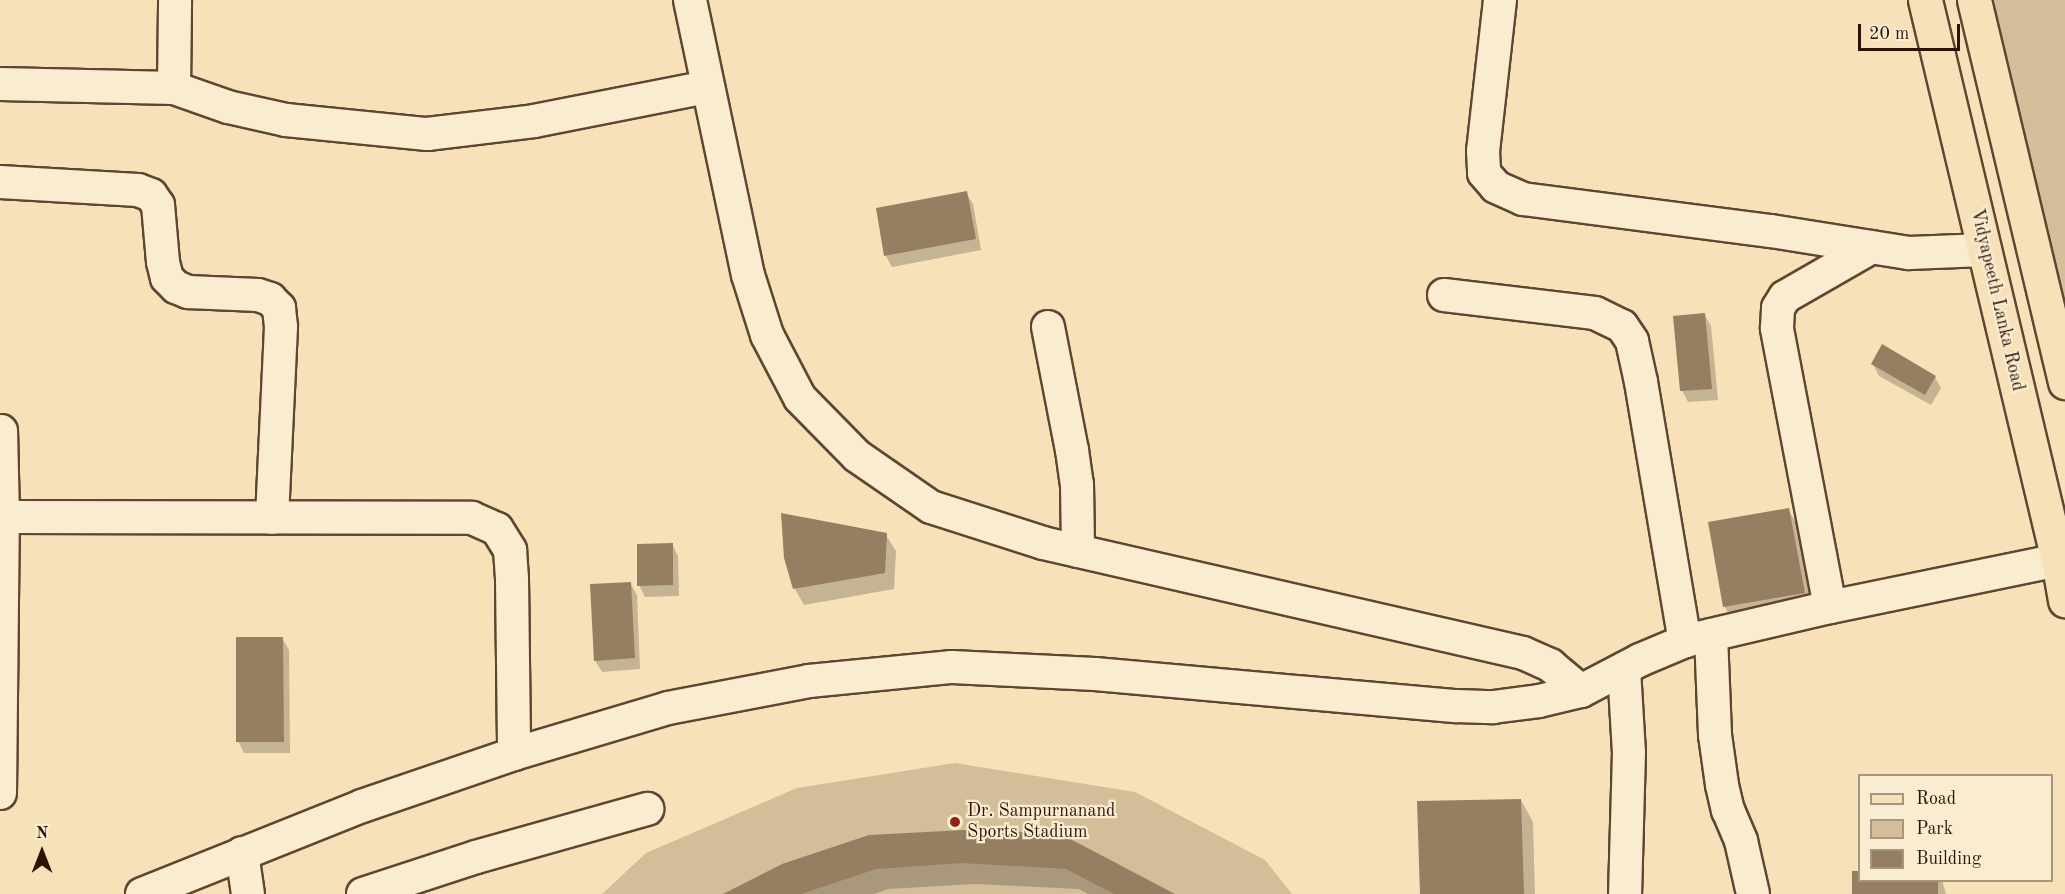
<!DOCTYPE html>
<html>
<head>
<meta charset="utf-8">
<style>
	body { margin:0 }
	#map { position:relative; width:2065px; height:894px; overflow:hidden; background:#f6e1b8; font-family:"Old Standard TT",serif }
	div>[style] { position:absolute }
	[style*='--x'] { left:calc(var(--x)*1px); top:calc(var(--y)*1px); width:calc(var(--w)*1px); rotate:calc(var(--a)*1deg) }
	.green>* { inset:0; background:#d4be9a }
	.shadow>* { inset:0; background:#0003 }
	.building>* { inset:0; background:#967e62 }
	.roads { filter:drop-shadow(2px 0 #604632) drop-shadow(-2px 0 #604632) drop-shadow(0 2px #604632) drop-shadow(0 -2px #604632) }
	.street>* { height:32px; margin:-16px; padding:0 16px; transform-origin:16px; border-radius:16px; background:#f9ecd1 }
	.primary>* { height:33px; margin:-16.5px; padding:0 16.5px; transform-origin:16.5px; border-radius:16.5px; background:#f6e1b8 }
	.dots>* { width:16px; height:16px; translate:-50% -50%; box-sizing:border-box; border:3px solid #f9ecd1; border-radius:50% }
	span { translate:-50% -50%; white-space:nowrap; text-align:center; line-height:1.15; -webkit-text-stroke:4.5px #f9ecd1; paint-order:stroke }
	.street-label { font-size:18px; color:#2e1205 }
	.poi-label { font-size:18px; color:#2e1205 }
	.left { translate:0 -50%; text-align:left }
	.legend { position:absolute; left:1858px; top:774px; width:195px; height:108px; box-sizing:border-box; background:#f9ecd1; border:2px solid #a8957f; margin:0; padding:8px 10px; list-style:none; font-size:18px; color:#2e1205 }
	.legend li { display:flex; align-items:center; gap:12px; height:30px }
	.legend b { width:30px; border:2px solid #a8957f }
	.north { position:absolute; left:12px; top:822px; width:60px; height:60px; -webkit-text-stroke:4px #f9ecd1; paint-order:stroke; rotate:0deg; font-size:16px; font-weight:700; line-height:24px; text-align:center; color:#2e1205 }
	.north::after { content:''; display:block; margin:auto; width:21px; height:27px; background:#2e1205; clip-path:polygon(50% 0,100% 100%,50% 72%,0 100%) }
	.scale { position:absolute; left:1858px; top:24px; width:102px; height:27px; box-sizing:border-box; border:3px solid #2e1205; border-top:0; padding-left:8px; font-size:18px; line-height:21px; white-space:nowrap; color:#2e1205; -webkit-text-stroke:4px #f9ecd1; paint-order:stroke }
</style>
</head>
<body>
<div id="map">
	<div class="green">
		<div style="clip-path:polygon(1985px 0,2065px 0,2065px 402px)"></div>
		<div style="clip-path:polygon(955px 763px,1135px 792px,1265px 860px,1292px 894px,602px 894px,646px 853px,797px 788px)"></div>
	</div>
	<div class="shadow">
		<div style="clip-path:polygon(966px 193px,973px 204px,981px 250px,892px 267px,886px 256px)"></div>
		<div style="clip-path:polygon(1704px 314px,1711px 326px,1718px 400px,1688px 402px,1682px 390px)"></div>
		<div style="clip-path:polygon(1873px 364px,1935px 377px,1941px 388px,1931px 405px,1879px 376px)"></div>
		<div style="clip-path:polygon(1788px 509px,1798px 526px,1813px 610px,1734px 624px,1725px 607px,1710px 523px)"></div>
		<div style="clip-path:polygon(886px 535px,896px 551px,894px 589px,804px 605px,795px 589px)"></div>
		<div style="clip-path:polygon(672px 544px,678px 556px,679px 596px,645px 597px,639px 585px)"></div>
		<div style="clip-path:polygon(630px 583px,637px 595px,640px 669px,602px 672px,595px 660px)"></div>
		<div style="clip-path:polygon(282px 638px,289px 650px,290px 753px,244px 753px,238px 741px)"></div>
		<div style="clip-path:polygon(1521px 800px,1533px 822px,1535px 894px,1421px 894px)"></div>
		<div style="clip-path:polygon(1059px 835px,1172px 894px,1088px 894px,1079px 889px,975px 884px,888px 889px,874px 894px,727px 894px)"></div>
		<div style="clip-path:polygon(1860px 880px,1942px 880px,1946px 894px,1853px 894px)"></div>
	</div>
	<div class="building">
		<div style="clip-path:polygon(967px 191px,976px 239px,884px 256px,876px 208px)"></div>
		<div style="clip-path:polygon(1705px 313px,1712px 389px,1680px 391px,1673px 316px)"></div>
		<div style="clip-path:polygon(1882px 344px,1936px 376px,1925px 395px,1871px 364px)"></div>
		<div style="clip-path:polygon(1789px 508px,1805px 593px,1723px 607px,1708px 522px)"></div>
		<div style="clip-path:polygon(781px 513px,887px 533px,885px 573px,793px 589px,784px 558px)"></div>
		<div style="clip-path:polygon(673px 543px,673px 585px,637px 586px,637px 544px)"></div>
		<div style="clip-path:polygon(631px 582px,635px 658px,594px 661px,590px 584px)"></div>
		<div style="clip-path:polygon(236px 637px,283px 637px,284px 742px,236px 742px)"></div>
		<div style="clip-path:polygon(1521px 799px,1524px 894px,1420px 894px,1417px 801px)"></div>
		<div style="clip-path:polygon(964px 830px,1059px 833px,1175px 894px,1114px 894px,1066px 869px,962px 863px,876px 869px,801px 894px,723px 894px,782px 864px,869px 835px)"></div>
		<div style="clip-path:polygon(1852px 871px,1860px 871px,1860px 880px,1938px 880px,1938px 894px,1852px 894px)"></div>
	</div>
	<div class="roads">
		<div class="street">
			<div style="--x:690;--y:0;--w:281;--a:78.1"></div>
			<div style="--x:748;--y:275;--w:63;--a:72.4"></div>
			<div style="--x:767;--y:335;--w:71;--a:62.4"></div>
			<div style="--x:800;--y:398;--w:81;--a:45.5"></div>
			<div style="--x:857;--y:456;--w:90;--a:34.6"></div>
			<div style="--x:931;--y:507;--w:118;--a:17.8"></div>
			<div style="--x:1043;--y:543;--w:492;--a:12.9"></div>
			<div style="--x:1523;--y:653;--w:30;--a:24"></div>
			<div style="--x:1550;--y:665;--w:40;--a:40"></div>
			<div style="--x:1500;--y:0;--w:152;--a:96.4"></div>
			<div style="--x:1483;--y:151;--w:22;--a:87"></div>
			<div style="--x:1484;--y:173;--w:18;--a:49"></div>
			<div style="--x:1496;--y:187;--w:30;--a:24"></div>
			<div style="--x:1523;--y:199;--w:250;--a:7.4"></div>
			<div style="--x:1771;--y:231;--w:140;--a:9.1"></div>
			<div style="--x:1909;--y:253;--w:76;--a:-2.3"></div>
			<div style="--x:0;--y:84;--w:174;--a:1.3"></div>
			<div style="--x:174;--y:88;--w:57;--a:19.4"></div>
			<div style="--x:228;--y:107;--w:59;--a:12.6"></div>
			<div style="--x:286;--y:120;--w:142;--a:5.7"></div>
			<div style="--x:427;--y:134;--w:108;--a:-6.9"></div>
			<div style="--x:534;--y:121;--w:177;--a:-11.1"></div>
			<div style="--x:174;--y:88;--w:88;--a:-89.3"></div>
			<div style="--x:0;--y:182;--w:138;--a:3.3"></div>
			<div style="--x:138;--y:190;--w:14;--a:21"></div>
			<div style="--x:151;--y:195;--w:12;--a:55"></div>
			<div style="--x:158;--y:205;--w:57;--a:85"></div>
			<div style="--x:163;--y:262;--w:16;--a:76"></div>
			<div style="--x:167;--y:278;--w:13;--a:45"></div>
			<div style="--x:176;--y:287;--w:13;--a:23"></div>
			<div style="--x:188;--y:292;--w:70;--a:2.5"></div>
			<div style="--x:258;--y:295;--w:13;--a:18"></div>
			<div style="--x:270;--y:299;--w:13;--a:45"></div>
			<div style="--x:279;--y:308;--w:19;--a:84"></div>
			<div style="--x:281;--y:327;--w:191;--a:92.7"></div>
			<div style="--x:1444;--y:295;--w:152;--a:6.8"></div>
			<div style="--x:1595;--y:313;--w:30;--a:26"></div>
			<div style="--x:1622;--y:326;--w:18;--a:56"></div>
			<div style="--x:1632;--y:341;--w:42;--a:77.6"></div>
			<div style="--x:1641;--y:382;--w:263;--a:80.4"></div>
			<div style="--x:1048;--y:327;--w:125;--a:79"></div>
			<div style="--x:1072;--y:450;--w:34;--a:82"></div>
			<div style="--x:1077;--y:484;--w:67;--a:89.1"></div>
			<div style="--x:3;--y:517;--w:469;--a:0.1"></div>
			<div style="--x:472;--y:518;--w:27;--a:24"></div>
			<div style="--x:497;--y:529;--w:25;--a:58"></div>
			<div style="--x:510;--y:550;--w:29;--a:86"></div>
			<div style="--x:512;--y:579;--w:175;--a:89.3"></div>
			<div style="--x:1830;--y:607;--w:284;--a:-100.8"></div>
			<div style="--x:1777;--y:328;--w:20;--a:-87"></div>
			<div style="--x:1778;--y:308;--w:13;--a:-58"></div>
			<div style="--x:1785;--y:297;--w:100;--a:-29.9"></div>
			<div style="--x:1711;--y:635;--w:100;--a:87.7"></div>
			<div style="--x:1715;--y:735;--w:50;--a:82"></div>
			<div style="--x:1722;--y:785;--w:26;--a:77"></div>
			<div style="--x:1728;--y:810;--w:34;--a:67"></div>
			<div style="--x:1741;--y:841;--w:54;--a:77.2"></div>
			<div style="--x:1624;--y:669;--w:83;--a:86.6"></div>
			<div style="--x:1629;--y:752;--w:142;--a:91.6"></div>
			<div style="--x:0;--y:793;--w:276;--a:-89.4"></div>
			<div style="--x:3;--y:517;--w:86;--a:-91.3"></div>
			<div style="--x:242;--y:853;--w:41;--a:81.7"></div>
			<div style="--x:142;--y:894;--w:237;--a:-21.8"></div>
			<div style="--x:362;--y:806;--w:161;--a:-18.9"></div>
			<div style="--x:514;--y:754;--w:161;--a:-16.6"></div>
			<div style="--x:668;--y:708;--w:144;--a:-10.8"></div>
			<div style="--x:809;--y:681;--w:144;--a:-5.6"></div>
			<div style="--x:952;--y:667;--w:143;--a:2.8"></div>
			<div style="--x:1095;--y:674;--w:363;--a:5.1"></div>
			<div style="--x:1457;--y:706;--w:36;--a:2"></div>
			<div style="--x:1493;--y:707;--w:46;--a:-7.4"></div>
			<div style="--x:1539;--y:701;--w:43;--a:-13.4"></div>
			<div style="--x:1581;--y:691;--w:67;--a:-27.7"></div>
			<div style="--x:1640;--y:660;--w:49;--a:-22.9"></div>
			<div style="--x:1685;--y:641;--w:149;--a:-13.2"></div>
			<div style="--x:1830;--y:607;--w:233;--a:-11.6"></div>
			<div style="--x:363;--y:894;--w:119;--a:-18.1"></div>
			<div style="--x:476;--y:857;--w:178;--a:-15.7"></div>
		</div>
		<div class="primary">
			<div style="--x:1925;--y:0;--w:576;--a:76.64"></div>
			<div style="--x:2058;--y:560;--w:41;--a:80.1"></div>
			<div style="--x:1974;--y:0;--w:393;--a:76.6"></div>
		</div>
	</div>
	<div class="dots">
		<div style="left:955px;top:822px;background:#8f2418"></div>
	</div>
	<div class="street-label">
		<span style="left:1997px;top:300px;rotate:77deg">Vidyapeeth Lanka Road</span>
	</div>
	<div class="poi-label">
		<span class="left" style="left:967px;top:822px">Dr. Sampurnanand<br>Sports Stadium</span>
	</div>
	<ul class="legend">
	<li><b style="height:8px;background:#f6e1b8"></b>Road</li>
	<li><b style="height:16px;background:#d4be9a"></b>Park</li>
	<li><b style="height:16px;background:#967e62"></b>Building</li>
	</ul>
	<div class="north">N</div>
	<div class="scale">20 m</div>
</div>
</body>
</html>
